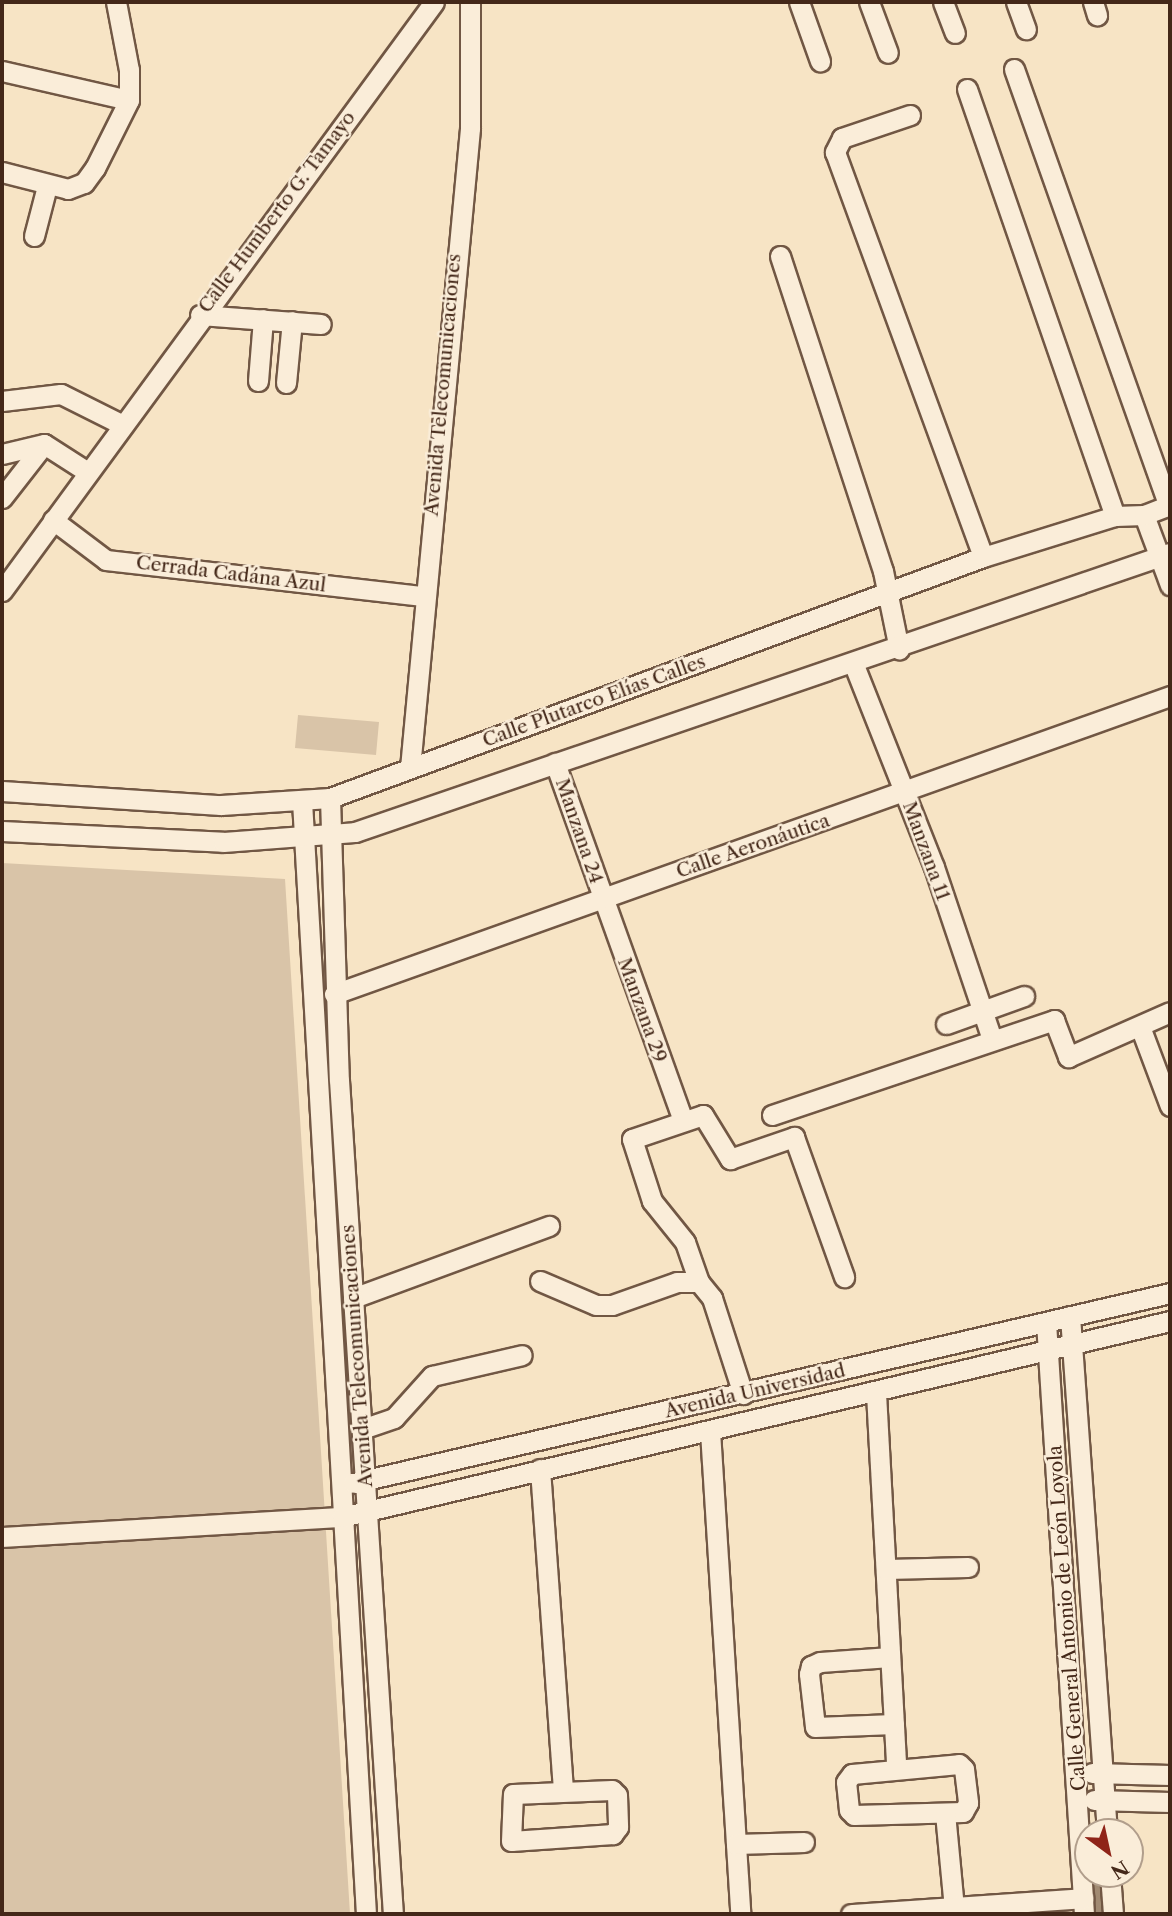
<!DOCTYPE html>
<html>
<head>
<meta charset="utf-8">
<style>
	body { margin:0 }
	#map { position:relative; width:1172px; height:1916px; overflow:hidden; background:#f7e4c5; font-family:"Libre Caslon Text",serif }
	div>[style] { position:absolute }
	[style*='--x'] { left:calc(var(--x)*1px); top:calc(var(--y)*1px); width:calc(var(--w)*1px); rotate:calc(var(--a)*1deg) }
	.green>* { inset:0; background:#d9c4a8 }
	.building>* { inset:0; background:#a18a72 }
	.roads { filter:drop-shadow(2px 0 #715744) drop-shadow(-2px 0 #715744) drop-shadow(0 2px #715744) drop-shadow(0 -2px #715744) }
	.minor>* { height:19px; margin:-9.5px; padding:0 9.5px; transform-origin:9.5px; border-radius:9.5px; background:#faedd9 }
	span { translate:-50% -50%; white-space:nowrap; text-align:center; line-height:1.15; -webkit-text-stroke:5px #faedd9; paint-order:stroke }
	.street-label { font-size:19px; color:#442819 }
	.frame { position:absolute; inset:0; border:4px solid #442819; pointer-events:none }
	.north { position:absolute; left:1074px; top:1818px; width:70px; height:70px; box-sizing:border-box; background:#faedd9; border:2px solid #b19e8c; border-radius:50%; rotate:147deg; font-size:19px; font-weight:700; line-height:28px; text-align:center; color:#442819 }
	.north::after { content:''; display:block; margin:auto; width:24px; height:32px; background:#8f2418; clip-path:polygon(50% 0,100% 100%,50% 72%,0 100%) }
</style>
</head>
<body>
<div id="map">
	<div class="green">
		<div style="clip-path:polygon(298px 715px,379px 722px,376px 755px,295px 748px)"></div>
		<div style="clip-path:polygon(2px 863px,285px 879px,350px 1914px,2px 1914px)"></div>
	</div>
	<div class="building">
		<div style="clip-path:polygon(1091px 1874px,1105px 1874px,1107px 1914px,1094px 1914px)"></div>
	</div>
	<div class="roads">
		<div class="minor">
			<div style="--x:799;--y:2;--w:63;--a:70.4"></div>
			<div style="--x:869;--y:2;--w:54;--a:69.6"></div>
			<div style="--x:943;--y:2;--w:33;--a:69"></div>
			<div style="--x:1016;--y:2;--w:29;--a:70"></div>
			<div style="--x:1093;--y:2;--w:14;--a:73"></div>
			<div style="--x:1014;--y:69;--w:464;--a:70.5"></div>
			<div style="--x:2;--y:71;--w:130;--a:12.9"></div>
			<div style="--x:967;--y:89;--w:452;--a:70.9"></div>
			<div style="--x:910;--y:115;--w:72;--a:161.3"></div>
			<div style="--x:842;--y:138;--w:16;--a:117"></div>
			<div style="--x:835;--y:152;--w:431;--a:69.9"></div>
			<div style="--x:2;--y:172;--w:68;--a:14.4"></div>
			<div style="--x:68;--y:189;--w:17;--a:-21"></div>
			<div style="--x:84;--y:183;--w:19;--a:-54"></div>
			<div style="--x:95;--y:168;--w:76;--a:-63.4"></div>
			<div style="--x:129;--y:100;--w:30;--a:-90"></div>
			<div style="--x:129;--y:70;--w:69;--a:-100.8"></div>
			<div style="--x:34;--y:236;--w:52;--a:-75.4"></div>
			<div style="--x:780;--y:256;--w:331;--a:71.9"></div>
			<div style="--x:883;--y:571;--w:80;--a:78.4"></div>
			<div style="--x:200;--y:315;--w:121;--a:4.3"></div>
			<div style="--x:258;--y:381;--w:62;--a:-85.4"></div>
			<div style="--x:286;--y:383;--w:62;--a:-84.5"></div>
			<div style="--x:2;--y:401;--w:59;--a:-6.8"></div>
			<div style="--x:61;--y:394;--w:67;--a:26.6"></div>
			<div style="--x:2;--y:454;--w:43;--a:-13.4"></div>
			<div style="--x:44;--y:444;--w:50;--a:32.7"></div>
			<div style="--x:2;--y:498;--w:68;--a:-52.1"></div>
			<div style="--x:1144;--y:515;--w:75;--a:69.6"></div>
			<div style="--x:53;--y:520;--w:66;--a:37"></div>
			<div style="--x:106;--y:560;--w:319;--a:6.5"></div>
			<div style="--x:2;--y:591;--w:730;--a:-53.74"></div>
			<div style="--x:854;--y:665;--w:217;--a:68.4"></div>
			<div style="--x:934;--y:867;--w:182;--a:71.4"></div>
			<div style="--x:555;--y:763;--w:380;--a:70.3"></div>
			<div style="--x:410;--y:768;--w:643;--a:-84.64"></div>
			<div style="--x:470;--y:128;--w:126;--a:-90"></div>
			<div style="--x:2;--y:791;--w:219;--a:3.7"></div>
			<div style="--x:221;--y:805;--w:109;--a:-3.7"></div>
			<div style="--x:330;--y:798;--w:696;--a:-20.26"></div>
			<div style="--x:983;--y:557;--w:138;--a:-17.3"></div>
			<div style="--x:1115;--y:516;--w:29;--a:-2"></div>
			<div style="--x:1144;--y:515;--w:28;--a:-21"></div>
			<div style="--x:330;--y:798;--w:282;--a:88.2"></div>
			<div style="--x:339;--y:1080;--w:836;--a:86.3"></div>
			<div style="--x:302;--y:801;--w:1115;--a:86.71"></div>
			<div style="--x:2;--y:831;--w:221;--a:2.8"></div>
			<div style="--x:223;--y:842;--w:132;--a:-4.3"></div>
			<div style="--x:355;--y:832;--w:861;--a:-18.9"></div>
			<div style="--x:334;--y:994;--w:888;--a:-19.62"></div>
			<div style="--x:946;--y:1024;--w:83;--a:-19.7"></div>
			<div style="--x:1141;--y:1029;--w:82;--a:69.4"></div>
			<div style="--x:772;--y:1115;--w:298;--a:-18.6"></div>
			<div style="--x:1054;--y:1020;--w:40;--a:69"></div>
			<div style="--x:1068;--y:1057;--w:111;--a:-23.8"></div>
			<div style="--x:540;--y:1281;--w:61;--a:23.2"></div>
			<div style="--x:596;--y:1305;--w:16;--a:0"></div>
			<div style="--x:612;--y:1305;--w:69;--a:-19.5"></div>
			<div style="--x:677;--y:1282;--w:22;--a:0"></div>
			<div style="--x:699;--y:1282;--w:21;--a:51"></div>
			<div style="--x:712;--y:1298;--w:101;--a:72.1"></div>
			<div style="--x:699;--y:1282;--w:42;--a:-109.3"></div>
			<div style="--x:685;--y:1242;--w:53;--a:-128.8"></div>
			<div style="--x:652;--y:1201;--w:65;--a:-107.9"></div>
			<div style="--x:632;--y:1139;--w:75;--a:-18.7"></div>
			<div style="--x:703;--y:1115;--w:52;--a:58.5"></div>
			<div style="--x:730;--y:1159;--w:68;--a:-19"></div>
			<div style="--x:794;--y:1137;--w:149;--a:70.3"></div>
			<div style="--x:353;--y:1298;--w:209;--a:-20.2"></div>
			<div style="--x:1070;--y:1316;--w:517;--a:85.9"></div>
			<div style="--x:1046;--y:1322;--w:593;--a:86.33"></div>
			<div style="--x:876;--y:1393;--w:376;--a:86.9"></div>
			<div style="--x:362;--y:1429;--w:34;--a:-19"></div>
			<div style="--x:394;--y:1418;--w:57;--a:-47.9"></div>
			<div style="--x:432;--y:1376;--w:92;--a:-13.1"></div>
			<div style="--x:710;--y:1431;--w:484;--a:86.4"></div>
			<div style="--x:540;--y:1469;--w:323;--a:85.9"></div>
			<div style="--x:353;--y:1483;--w:839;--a:-13.09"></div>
			<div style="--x:2;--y:1537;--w:341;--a:-3.4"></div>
			<div style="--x:342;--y:1517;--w:851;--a:-13.32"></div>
			<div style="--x:886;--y:1569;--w:82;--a:-1.4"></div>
			<div style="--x:890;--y:1657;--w:70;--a:175.9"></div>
			<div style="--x:820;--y:1662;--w:10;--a:156"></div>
			<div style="--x:811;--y:1666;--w:8;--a:104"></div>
			<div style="--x:809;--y:1674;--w:53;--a:83.5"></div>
			<div style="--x:815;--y:1727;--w:79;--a:-2.2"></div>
			<div style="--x:959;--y:1764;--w:7;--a:45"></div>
			<div style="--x:964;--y:1769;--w:34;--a:83"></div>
			<div style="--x:968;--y:1803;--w:10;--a:119"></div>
			<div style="--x:963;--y:1812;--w:109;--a:178.4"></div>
			<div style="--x:854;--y:1815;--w:7;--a:-135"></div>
			<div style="--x:849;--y:1810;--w:28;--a:-96"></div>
			<div style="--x:846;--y:1782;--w:10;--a:-53"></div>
			<div style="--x:852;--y:1774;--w:107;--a:-5.3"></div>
			<div style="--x:1092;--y:1773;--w:78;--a:1.5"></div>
			<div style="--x:612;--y:1790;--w:7;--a:45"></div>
			<div style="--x:617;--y:1795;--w:32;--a:88"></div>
			<div style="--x:618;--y:1827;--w:9;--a:126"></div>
			<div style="--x:613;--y:1834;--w:102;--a:176.1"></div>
			<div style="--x:511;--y:1841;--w:47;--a:-87.6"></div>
			<div style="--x:513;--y:1794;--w:99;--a:-2.3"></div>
			<div style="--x:1094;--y:1800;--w:76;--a:1.5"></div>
			<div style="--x:945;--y:1813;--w:95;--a:84.6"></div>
			<div style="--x:736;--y:1844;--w:68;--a:-1.7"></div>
			<div style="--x:1110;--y:1874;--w:40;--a:85.7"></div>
			<div style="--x:851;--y:1914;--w:233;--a:-3.9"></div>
		</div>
	</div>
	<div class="street-label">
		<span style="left:277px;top:212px;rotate:-53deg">Calle Humberto G. Tamayo</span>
		<span style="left:443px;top:385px;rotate:-85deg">Avenida Telecomunicaciones</span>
		<span style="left:231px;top:574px;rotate:7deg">Cerrada Cadána Azul</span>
		<span style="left:594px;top:701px;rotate:-20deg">Calle Plutarco Elías Calles</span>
		<span style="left:579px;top:831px;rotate:71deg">Manzana 24</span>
		<span style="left:753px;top:846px;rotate:-19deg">Calle Aeronáutica</span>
		<span style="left:926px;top:851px;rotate:70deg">Manzana 11</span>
		<span style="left:642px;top:1010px;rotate:70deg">Manzana 29</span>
		<span style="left:357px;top:1356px;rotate:-94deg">Avenida Telecomunicaciones</span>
		<span style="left:755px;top:1391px;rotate:-13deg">Avenida Universidad</span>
		<span style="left:1067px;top:1618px;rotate:-94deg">Calle General Antonio de León Loyola</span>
	</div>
	<div class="frame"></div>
	<div class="north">N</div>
</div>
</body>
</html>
